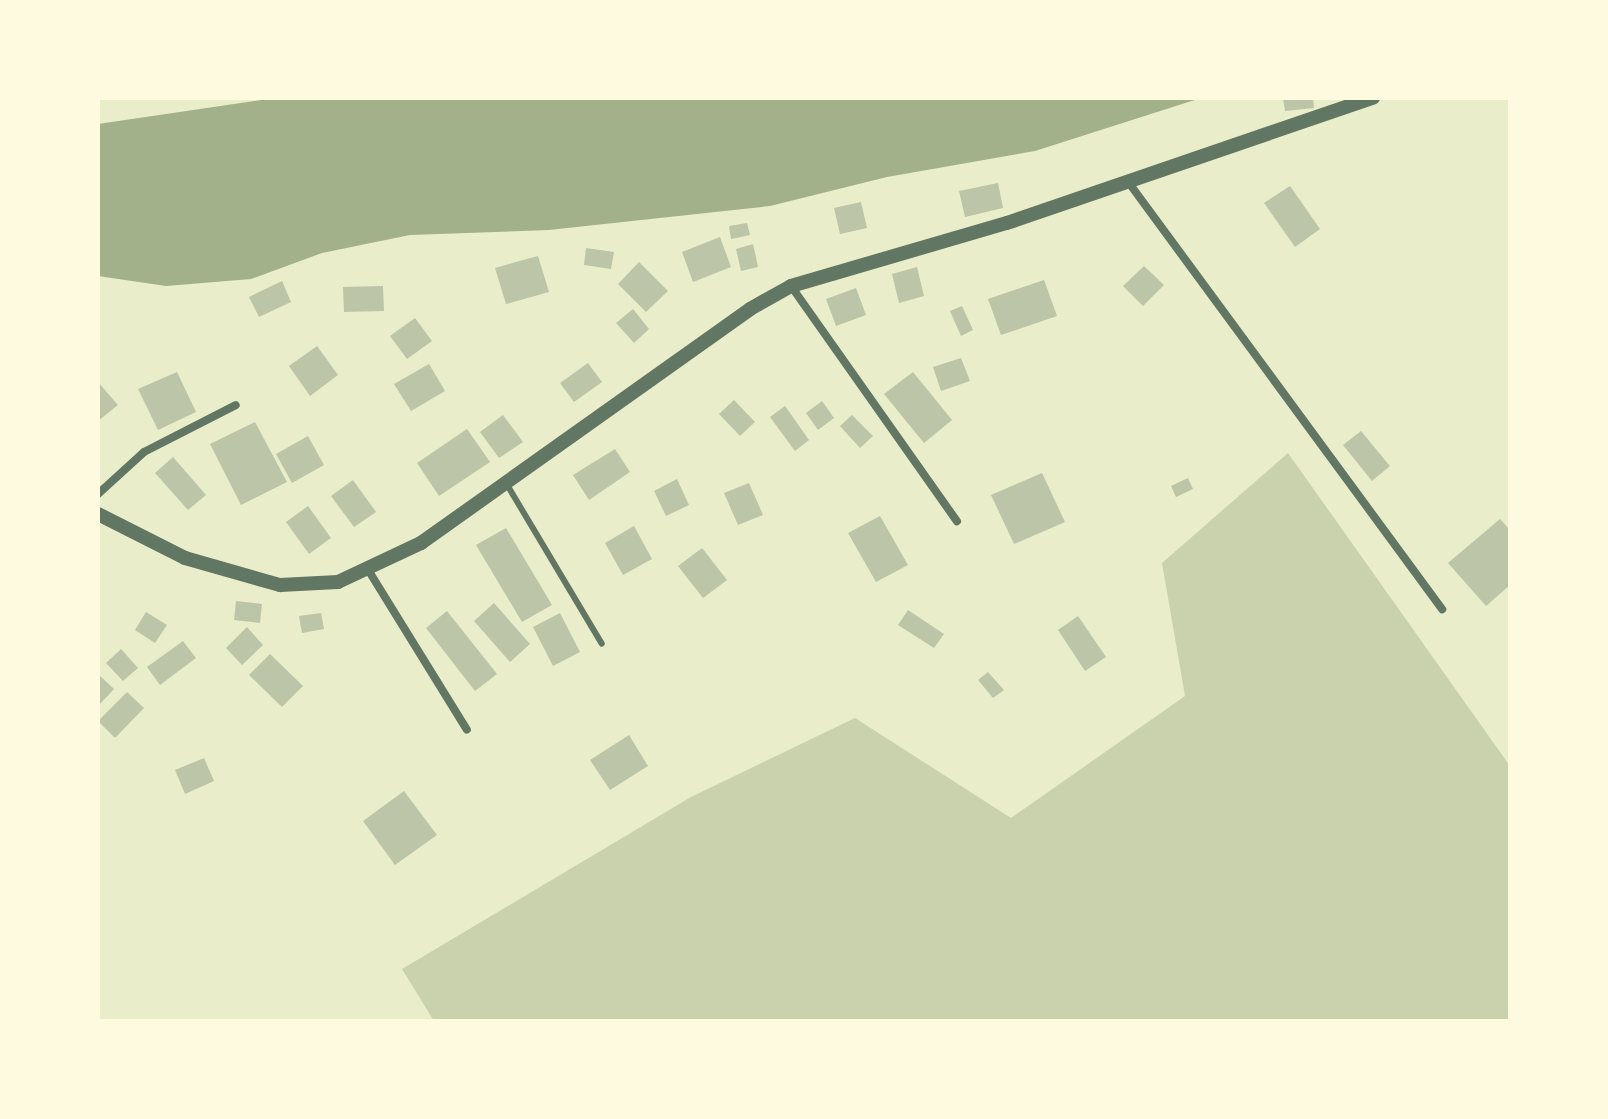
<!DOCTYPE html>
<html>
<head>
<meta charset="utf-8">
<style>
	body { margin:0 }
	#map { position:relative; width:1608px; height:1119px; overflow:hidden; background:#e9edc9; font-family:"Nunito Sans",sans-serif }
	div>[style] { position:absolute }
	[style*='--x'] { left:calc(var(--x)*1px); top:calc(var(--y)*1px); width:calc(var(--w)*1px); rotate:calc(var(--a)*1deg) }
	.green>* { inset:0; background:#cad2ad }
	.water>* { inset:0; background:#a3b18a }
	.building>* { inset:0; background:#bcc5a7 }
	.service>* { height:6px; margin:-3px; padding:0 3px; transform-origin:3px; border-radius:3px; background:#617663 }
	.minor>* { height:8px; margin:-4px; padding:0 4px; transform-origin:4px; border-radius:4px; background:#617663 }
	.tertiary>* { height:14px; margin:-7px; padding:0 7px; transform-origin:7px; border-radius:7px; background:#617663 }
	span { translate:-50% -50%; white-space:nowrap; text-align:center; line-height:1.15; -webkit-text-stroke:8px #fefae0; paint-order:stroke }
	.frame { position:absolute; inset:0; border:100px solid #fefae0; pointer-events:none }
</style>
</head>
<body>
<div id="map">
	<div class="green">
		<div style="clip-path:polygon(1288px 453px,1510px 766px,1510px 1021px,434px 1021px,402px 969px,691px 797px,855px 718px,1011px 818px,1185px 696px,1162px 563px)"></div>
	</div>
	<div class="water">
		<div style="clip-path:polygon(275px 98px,1201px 98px,1035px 151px,887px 177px,770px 206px,549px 230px,410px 235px,322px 253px,251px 279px,166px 286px,98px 276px,98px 124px)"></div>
	</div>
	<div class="building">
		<div style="clip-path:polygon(1283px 98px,1313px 98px,1314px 108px,1285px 111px)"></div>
		<div style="clip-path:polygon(998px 183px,1003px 208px,965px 217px,959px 191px)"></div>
		<div style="clip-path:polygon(1290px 186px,1320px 229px,1295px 247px,1264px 203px)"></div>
		<div style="clip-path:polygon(861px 202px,867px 228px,840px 234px,834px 208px)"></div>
		<div style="clip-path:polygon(747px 223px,750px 235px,731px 239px,729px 226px)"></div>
		<div style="clip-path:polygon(720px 237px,731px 267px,693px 282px,682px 252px)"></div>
		<div style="clip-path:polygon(753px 244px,758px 267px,741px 271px,736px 249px)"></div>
		<div style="clip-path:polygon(586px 248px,614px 252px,611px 269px,584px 265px)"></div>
		<div style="clip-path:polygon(538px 256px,549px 292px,506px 304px,495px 268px)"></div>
		<div style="clip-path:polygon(639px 262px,668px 291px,646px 312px,618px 284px)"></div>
		<div style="clip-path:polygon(1144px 266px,1164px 285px,1143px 306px,1123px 286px)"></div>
		<div style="clip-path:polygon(917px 267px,924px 296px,899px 303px,892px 274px)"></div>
		<div style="clip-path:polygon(1044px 280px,1057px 316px,1001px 335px,988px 299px)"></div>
		<div style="clip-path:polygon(282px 281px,291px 302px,259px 317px,249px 297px)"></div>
		<div style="clip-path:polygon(383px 286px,384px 311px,344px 312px,343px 287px)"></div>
		<div style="clip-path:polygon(856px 288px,866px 315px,836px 326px,826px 299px)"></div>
		<div style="clip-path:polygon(962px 306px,973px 330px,961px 336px,950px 311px)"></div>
		<div style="clip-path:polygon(633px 309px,649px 329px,634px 343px,616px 323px)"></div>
		<div style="clip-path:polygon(415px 318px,432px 341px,407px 359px,390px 336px)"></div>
		<div style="clip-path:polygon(317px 346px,338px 375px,310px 396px,289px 366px)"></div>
		<div style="clip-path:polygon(961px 358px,970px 381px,941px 391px,933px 367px)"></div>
		<div style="clip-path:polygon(588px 363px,602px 382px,574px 402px,560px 383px)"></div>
		<div style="clip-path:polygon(429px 364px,445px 391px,411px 411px,394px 384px)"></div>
		<div style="clip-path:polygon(177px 372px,196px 412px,158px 430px,138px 389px)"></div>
		<div style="clip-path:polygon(913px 372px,952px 420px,924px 443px,884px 394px)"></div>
		<div style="clip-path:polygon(98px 382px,118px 405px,98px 421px)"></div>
		<div style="clip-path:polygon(734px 400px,755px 422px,740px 436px,719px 414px)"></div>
		<div style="clip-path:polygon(822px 401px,834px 418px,818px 430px,806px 413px)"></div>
		<div style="clip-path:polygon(785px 406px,809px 440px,795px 451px,770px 417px)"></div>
		<div style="clip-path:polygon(503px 415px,523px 442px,499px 458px,480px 432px)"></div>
		<div style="clip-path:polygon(852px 415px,873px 436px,860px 448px,840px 426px)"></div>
		<div style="clip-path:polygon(255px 422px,287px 482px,241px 505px,210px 444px)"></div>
		<div style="clip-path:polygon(467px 429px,490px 462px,439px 496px,417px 463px)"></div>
		<div style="clip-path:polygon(1361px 431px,1390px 466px,1372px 481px,1343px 445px)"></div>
		<div style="clip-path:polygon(308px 436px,324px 465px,292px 483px,276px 454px)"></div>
		<div style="clip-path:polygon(615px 449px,630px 472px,589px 500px,573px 475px)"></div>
		<div style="clip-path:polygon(173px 457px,206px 495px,188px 510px,155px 473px)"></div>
		<div style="clip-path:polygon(1042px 473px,1065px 522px,1014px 544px,991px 495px)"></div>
		<div style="clip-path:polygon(1188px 478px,1193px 489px,1176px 497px,1171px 486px)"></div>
		<div style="clip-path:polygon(677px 479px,689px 505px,666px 516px,654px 491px)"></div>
		<div style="clip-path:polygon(353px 480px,376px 512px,354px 527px,331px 496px)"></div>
		<div style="clip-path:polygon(749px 483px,763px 515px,738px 525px,724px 493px)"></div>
		<div style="clip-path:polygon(308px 506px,331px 538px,309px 554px,286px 522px)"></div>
		<div style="clip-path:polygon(880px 516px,908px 565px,876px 582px,848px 533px)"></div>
		<div style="clip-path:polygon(1500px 519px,1510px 530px,1510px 585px,1486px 606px,1448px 563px)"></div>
		<div style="clip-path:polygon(634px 526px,652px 559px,623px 575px,605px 543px)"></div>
		<div style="clip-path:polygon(506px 528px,552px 605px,522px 622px,476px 545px)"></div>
		<div style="clip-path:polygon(702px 548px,727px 580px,703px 598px,678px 566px)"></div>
		<div style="clip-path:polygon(236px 601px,262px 604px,260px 623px,234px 620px)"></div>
		<div style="clip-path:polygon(494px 603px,530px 644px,510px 662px,474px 621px)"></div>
		<div style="clip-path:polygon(908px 610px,944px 634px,934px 648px,898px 625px)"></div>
		<div style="clip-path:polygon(447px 611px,497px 674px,475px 691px,426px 628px)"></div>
		<div style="clip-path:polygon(146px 612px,167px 625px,155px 643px,135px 630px)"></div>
		<div style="clip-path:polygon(321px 613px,324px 629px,302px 633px,299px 616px)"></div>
		<div style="clip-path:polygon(560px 613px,580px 652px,553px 666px,533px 627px)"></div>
		<div style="clip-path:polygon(1078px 616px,1106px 657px,1085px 671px,1058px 630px)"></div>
		<div style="clip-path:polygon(247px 627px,263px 645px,242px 665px,226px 648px)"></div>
		<div style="clip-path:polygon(183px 641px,196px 658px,160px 685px,147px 667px)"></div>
		<div style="clip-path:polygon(121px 649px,138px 668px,123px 681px,106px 663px)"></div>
		<div style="clip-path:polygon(270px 654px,303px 686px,282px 707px,249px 675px)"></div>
		<div style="clip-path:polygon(988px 672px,1004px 690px,993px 698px,978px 680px)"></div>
		<div style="clip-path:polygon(98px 674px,114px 689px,98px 706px)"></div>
		<div style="clip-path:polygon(127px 692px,144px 708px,115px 738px,98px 721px)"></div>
		<div style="clip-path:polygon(629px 735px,648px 766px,610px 790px,590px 760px)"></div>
		<div style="clip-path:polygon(204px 758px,214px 781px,185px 794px,175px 770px)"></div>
		<div style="clip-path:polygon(404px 791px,437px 835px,395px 865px,363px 821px)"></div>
	</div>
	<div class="service">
		<div style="--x:506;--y:483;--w:187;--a:59.2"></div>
	</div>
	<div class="minor">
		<div style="--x:1129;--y:183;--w:529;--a:53.69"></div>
		<div style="--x:791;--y:286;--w:288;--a:54.8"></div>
		<div style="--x:98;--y:494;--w:62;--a:-42.4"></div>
		<div style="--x:144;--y:452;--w:103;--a:-27.1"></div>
		<div style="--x:367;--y:568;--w:190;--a:58.3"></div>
	</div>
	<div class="tertiary">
		<div style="--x:98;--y:514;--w:97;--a:26.8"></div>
		<div style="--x:185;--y:558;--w:99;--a:15.9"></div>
		<div style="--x:280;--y:585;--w:58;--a:-3"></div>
		<div style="--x:338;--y:582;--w:92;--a:-25.2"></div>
		<div style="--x:421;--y:543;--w:404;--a:-35.4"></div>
		<div style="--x:750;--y:309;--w:47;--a:-29.3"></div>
		<div style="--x:791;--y:286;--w:225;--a:-16.3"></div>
		<div style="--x:1007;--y:223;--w:387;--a:-18.9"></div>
	</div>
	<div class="frame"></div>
</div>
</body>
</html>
